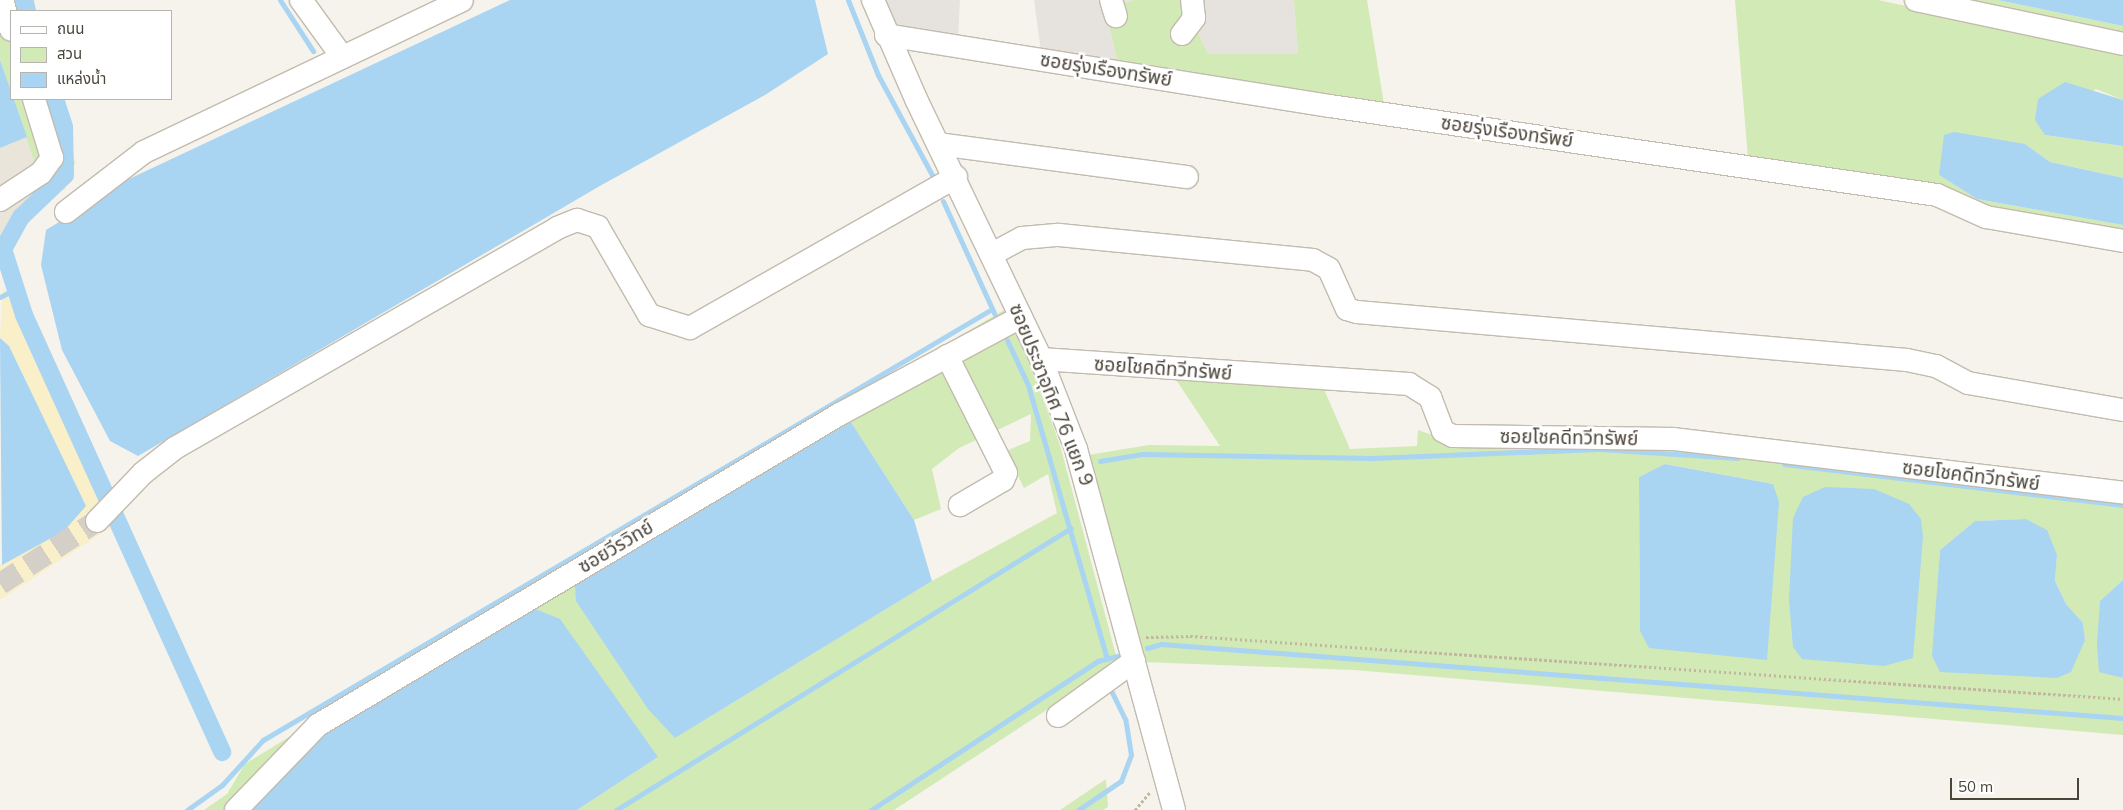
<!DOCTYPE html>
<html>
<head>
<meta charset="utf-8">
<style>
	body { margin:0 }
	#map { position:relative; width:2123px; height:810px; overflow:hidden; background:#f6f3ec; font-family:Mulish,"Noto Sans Thai",sans-serif }
	div>[style] { position:absolute }
	[style*='--x'] { left:calc(var(--x)*1px); top:calc(var(--y)*1px); width:calc(var(--w)*1px); rotate:calc(var(--a)*1deg) }
	.residential>* { inset:0; background:#eae5da }
	.industrial>* { inset:0; background:#e6e2dd }
	.green>* { inset:0; background:#d2eab5 }
	.sand>* { inset:0; background:#f9efc9 }
	.water>* { inset:0; background:#a9d4f2 }
	.stream>* { height:5px; margin:-2.5px; padding:0 2.5px; transform-origin:2.5px; border-radius:2.5px; background:#a9d4f2 }
	.canal>* { height:18px; margin:-9px; padding:0 9px; transform-origin:9px; border-radius:9px; background:#a9d4f2 }
	.minor-tunnel>* { height:22px; margin-top:-11px; transform-origin:0; background:repeating-linear-gradient(90deg,#d4d0c8 0 22px,transparent 0 33px) }
	.path>* { height:3px; margin-top:-1.5px; transform-origin:0; background:repeating-linear-gradient(90deg,#c4b79f 0 2.5px,transparent 0 5px) }
	.roads { filter:drop-shadow(1px 0 #c2bbae) drop-shadow(-1px 0 #c2bbae) drop-shadow(0 1px #c2bbae) drop-shadow(0 -1px #c2bbae) }
	.minor>* { height:22px; margin:-11px; padding:0 11px; transform-origin:11px; border-radius:11px; background:#fff }
	span { translate:-50% -50%; white-space:nowrap; text-align:center; line-height:1.15; -webkit-text-stroke:5px #fff; paint-order:stroke }
	.street-label { font-size:19px; color:#4b4439 }
	.legend { position:absolute; left:10px; top:10px; width:162px; height:90px; box-sizing:border-box; background:#fff; border:1px solid #b7b4b0; margin:0; padding:6px 9px; list-style:none; font-size:15px; color:#4b4439 }
	.legend li { display:flex; align-items:center; gap:10px; height:25px }
	.legend b { width:25px; border:1px solid #b7b4b0 }
	.scale { position:absolute; left:1950px; top:778px; width:129px; height:22px; box-sizing:border-box; border:2px solid #4b4439; border-top:0; padding-left:6px; font-size:15px; line-height:18px; white-space:nowrap; color:#4b4439; -webkit-text-stroke:4px #fff; paint-order:stroke }
</style>
</head>
<body>
<div id="map">
	<div class="residential">
		<div style="clip-path:polygon(27px 137px,36px 166px,51px 178px,29px 199px,0 251px,0 148px)"></div>
	</div>
	<div class="industrial">
		<div style="clip-path:polygon(879px 0,960px 0,958px 39px,891px 28px)"></div>
		<div style="clip-path:polygon(1034px 0,1135px 0,1105px 7px,1118px 65px,1041px 52px)"></div>
		<div style="clip-path:polygon(1182px 0,1294px 0,1298px 54px,1208px 54px)"></div>
	</div>
	<div class="green">
		<div style="clip-path:polygon(0 0,34px 0,36px 11px,11px 11px,11px 92px,0 60px)"></div>
		<div style="clip-path:polygon(1135px 0,1182px 0,1208px 54px,1298px 54px,1294px 0,1367px 0,1384px 104px,1118px 65px,1105px 7px)"></div>
		<div style="clip-path:polygon(1735px 0,1878px 0,2123px 52px,2123px 100px,2096px 89px,2045px 135px,2123px 146px,2123px 178px,2050px 162px,2025px 144px,1939px 175px,1977px 199px,2123px 225px,2123px 238px,1748px 159px)"></div>
		<div style="clip-path:polygon(1935px 0,1998px 0,2123px 26px,2123px 40px)"></div>
		<div style="clip-path:polygon(13px 99px,59px 99px,75px 163px,64px 190px,36px 166px)"></div>
		<div style="clip-path:polygon(evenodd,1004px 310px,1031px 365px,1060px 445px,1118px 663px,894px 810px,577px 810px,658px 757px,248px 810px,204px 810px,227px 794px,245px 764px,587px 554px,1004px 310px,1031px 414px,1030px 441px,1006px 451px,1024px 488px,1048px 474px,1057px 513px,932px 581px,675px 738px,851px 422px,914px 520px,941px 509px,932px 469px,959px 448px,1031px 414px)"></div>
		<div style="clip-path:polygon(evenodd,1175px 378px,1323px 387px,1350px 449px,1417px 446px,1418px 430px,1438px 437px,1736px 452px,2123px 495px,2123px 580px,2100px 601px,2099px 671px,2123px 678px,2123px 735px,1354px 670px,1143px 662px,1082px 456px,1149px 445px,1220px 446px,1175px 378px,1666px 464px,1773px 484px,1640px 631px,1639px 477px,1666px 464px,1175px 378px,2026px 519px,2057px 555px,2055px 581px,2066px 604px,2083px 623px,2085px 640px,1937px 595px,1940px 550px,1975px 521px,2026px 519px)"></div>
		<div style="clip-path:polygon(1106px 779px,1108px 807px,1103px 810px,1060px 810px)"></div>
	</div>
	<div class="sand">
		<div style="clip-path:polygon(3px 286px,111px 527px,0 600px,0 564px,64px 531px,86px 506px,9px 346px,0 338px)"></div>
	</div>
	<div class="water">
		<div style="clip-path:polygon(510px 0,815px 0,828px 54px,765px 95px,598px 187px,138px 456px,110px 441px,62px 350px,41px 265px,46px 230px,129px 179px)"></div>
		<div style="clip-path:polygon(1998px 0,2123px 0,2123px 26px)"></div>
		<div style="clip-path:polygon(0 60px,27px 137px,0 148px)"></div>
		<div style="clip-path:polygon(2065px 82px,2123px 100px,2123px 146px,2045px 135px,2035px 120px,2038px 99px)"></div>
		<div style="clip-path:polygon(1954px 132px,2025px 144px,2050px 162px,2123px 178px,2123px 225px,1977px 199px,1939px 175px,1944px 135px)"></div>
		<div style="clip-path:polygon(0 338px,9px 346px,86px 506px,64px 531px,2px 565px)"></div>
		<div style="clip-path:polygon(851px 422px,914px 520px,932px 581px,675px 738px,648px 709px,576px 601px,575px 584px)"></div>
		<div style="clip-path:polygon(1665px 464px,1773px 484px,1779px 502px,1767px 660px,1649px 648px,1640px 631px,1639px 477px)"></div>
		<div style="clip-path:polygon(1825px 487px,1874px 489px,1909px 504px,1921px 519px,1923px 537px,1913px 658px,1884px 666px,1802px 659px,1793px 647px,1789px 600px,1793px 518px,1803px 497px)"></div>
		<div style="clip-path:polygon(2026px 519px,2047px 530px,2057px 555px,2055px 581px,2066px 604px,2083px 623px,2085px 640px,2071px 672px,2057px 678px,1940px 672px,1932px 656px,1940px 550px,1975px 521px)"></div>
		<div style="clip-path:polygon(2123px 580px,2123px 678px,2099px 672px,2097px 644px,2100px 601px)"></div>
		<div style="clip-path:polygon(535px 609px,560px 619px,658px 757px,577px 810px,248px 810px,311px 743px)"></div>
	</div>
	<div class="stream">
		<div style="--x:280;--y:0;--w:61;--a:57.1"></div>
		<div style="--x:848;--y:0;--w:81;--a:68.2"></div>
		<div style="--x:878;--y:75;--w:114;--a:61.6"></div>
		<div style="--x:943;--y:201;--w:125;--a:65.5"></div>
		<div style="--x:0;--y:297;--w:18;--a:-27"></div>
		<div style="--x:1007;--y:340;--w:50;--a:65"></div>
		<div style="--x:1028;--y:385;--w:285;--a:73.9"></div>
		<div style="--x:1100;--y:461;--w:43;--a:-9.5"></div>
		<div style="--x:1142;--y:454;--w:230;--a:1"></div>
		<div style="--x:1372;--y:458;--w:227;--a:-2.3"></div>
		<div style="--x:1599;--y:449;--w:139;--a:3.7"></div>
		<div style="--x:1784;--y:464;--w:341;--a:6.9"></div>
		<div style="--x:1147;--y:648;--w:15;--a:-16"></div>
		<div style="--x:1161;--y:644;--w:965;--a:4.4"></div>
		<div style="--x:187;--y:810;--w:43;--a:-35.5"></div>
		<div style="--x:222;--y:785;--w:61;--a:-47.7"></div>
		<div style="--x:263;--y:740;--w:847;--a:-30.59"></div>
		<div style="--x:616;--y:810;--w:535;--a:-31.79"></div>
		<div style="--x:871;--y:810;--w:272;--a:-33.3"></div>
		<div style="--x:1098;--y:661;--w:20;--a:-15"></div>
		<div style="--x:1078;--y:810;--w:52;--a:-34"></div>
		<div style="--x:1121;--y:781;--w:28;--a:-69"></div>
		<div style="--x:1131;--y:755;--w:36;--a:-99"></div>
		<div style="--x:1125;--y:719;--w:30;--a:-116"></div>
	</div>
	<div class="canal">
		<div style="--x:24;--y:0;--w:11;--a:75"></div>
		<div style="--x:55;--y:99;--w:29;--a:72"></div>
		<div style="--x:64;--y:127;--w:48;--a:88.8"></div>
		<div style="--x:65;--y:175;--w:61;--a:136.3"></div>
		<div style="--x:21;--y:217;--w:37;--a:119"></div>
		<div style="--x:3;--y:249;--w:69;--a:72.3"></div>
		<div style="--x:24;--y:315;--w:480;--a:65.6"></div>
	</div>
	<div class="minor-tunnel">
		<div style="--x:0;--y:584;--w:116;--a:-33"></div>
	</div>
	<div class="path">
		<div style="--x:1146;--y:637;--w:44;--a:-1.3"></div>
		<div style="--x:1190;--y:636;--w:935;--a:3.86"></div>
		<div style="--x:1135;--y:810;--w:23;--a:-50"></div>
	</div>
	<div class="roads">
		<div class="minor">
			<div style="--x:2;--y:0;--w:31;--a:73"></div>
			<div style="--x:301;--y:0;--w:68;--a:54"></div>
			<div style="--x:873;--y:0;--w:108;--a:66.5"></div>
			<div style="--x:916;--y:99;--w:288;--a:64.3"></div>
			<div style="--x:1041;--y:359;--w:97;--a:68.7"></div>
			<div style="--x:1076;--y:449;--w:374;--a:74.8"></div>
			<div style="--x:1111;--y:0;--w:17;--a:73"></div>
			<div style="--x:1916;--y:0;--w:212;--a:12"></div>
			<div style="--x:1182;--y:34;--w:20;--a:-53"></div>
			<div style="--x:1194;--y:18;--w:18;--a:-96"></div>
			<div style="--x:886;--y:35;--w:450;--a:9.1"></div>
			<div style="--x:1330;--y:106;--w:613;--a:8.34"></div>
			<div style="--x:1937;--y:195;--w:54;--a:24.2"></div>
			<div style="--x:1986;--y:217;--w:139;--a:9.9"></div>
			<div style="--x:939;--y:144;--w:250;--a:7.6"></div>
			<div style="--x:0;--y:200;--w:49;--a:-33.4"></div>
			<div style="--x:41;--y:173;--w:19;--a:-54"></div>
			<div style="--x:52;--y:158;--w:62;--a:-107"></div>
			<div style="--x:66;--y:212;--w:98;--a:-37.6"></div>
			<div style="--x:144;--y:152;--w:352;--a:-25.5"></div>
			<div style="--x:992;--y:254;--w:34;--a:-28"></div>
			<div style="--x:1022;--y:238;--w:37;--a:-5"></div>
			<div style="--x:1059;--y:235;--w:255;--a:5.6"></div>
			<div style="--x:1313;--y:260;--w:18;--a:29"></div>
			<div style="--x:1329;--y:269;--w:44;--a:65.8"></div>
			<div style="--x:1347;--y:309;--w:10;--a:17"></div>
			<div style="--x:1357;--y:312;--w:552;--a:4.99"></div>
			<div style="--x:1907;--y:360;--w:30;--a:12"></div>
			<div style="--x:1936;--y:366;--w:36;--a:28"></div>
			<div style="--x:1968;--y:383;--w:157;--a:9.9"></div>
			<div style="--x:947;--y:356;--w:131;--a:63.2"></div>
			<div style="--x:1006;--y:473;--w:8;--a:113"></div>
			<div style="--x:1003;--y:480;--w:50;--a:149.8"></div>
			<div style="--x:1041;--y:359;--w:369;--a:3.9"></div>
			<div style="--x:1409;--y:384;--w:25;--a:32"></div>
			<div style="--x:1430;--y:397;--w:36;--a:69"></div>
			<div style="--x:1443;--y:431;--w:11;--a:27"></div>
			<div style="--x:1453;--y:436;--w:220;--a:0.8"></div>
			<div style="--x:1673;--y:439;--w:453;--a:6.8"></div>
			<div style="--x:97;--y:521;--w:66;--a:-46.2"></div>
			<div style="--x:143;--y:473;--w:41;--a:-38"></div>
			<div style="--x:175;--y:448;--w:441;--a:-29.9"></div>
			<div style="--x:557;--y:228;--w:22;--a:-22"></div>
			<div style="--x:577;--y:220;--w:22;--a:18"></div>
			<div style="--x:598;--y:227;--w:102;--a:59.9"></div>
			<div style="--x:649;--y:315;--w:43;--a:17.6"></div>
			<div style="--x:690;--y:328;--w:306;--a:-29.6"></div>
			<div style="--x:1058;--y:716;--w:94;--a:-35.9"></div>
			<div style="--x:236;--y:810;--w:118;--a:-46"></div>
			<div style="--x:318;--y:725;--w:608;--a:-30.79"></div>
			<div style="--x:840;--y:414;--w:205;--a:-28.2"></div>
		</div>
	</div>
	<div class="street-label">
		<span style="left:1106px;top:70px;rotate:9deg">ซอยรุ่งเรืองทรัพย์</span>
		<span style="left:1507px;top:132px;rotate:8deg">ซอยรุ่งเรืองทรัพย์</span>
		<span style="left:1163px;top:369px;rotate:4deg">ซอยโชคดีทวีทรัพย์</span>
		<span style="left:1051px;top:395px;rotate:68deg">ซอยประชาอุทิศ 76 แยก 9</span>
		<span style="left:1569px;top:438px;rotate:1deg">ซอยโชคดีทวีทรัพย์</span>
		<span style="left:1971px;top:476px;rotate:7deg">ซอยโชคดีทวีทรัพย์</span>
		<span style="left:616px;top:547px;rotate:-31deg">ซอยวีรวิทย์</span>
	</div>
	<ul class="legend">
	<li><b style="height:6px;background:#fff"></b>ถนน</li>
	<li><b style="height:14px;background:#d2eab5"></b>สวน</li>
	<li><b style="height:14px;background:#a9d4f2"></b>แหล่งน้ำ</li>
	</ul>
	<div class="scale">50 m</div>
</div>
</body>
</html>
